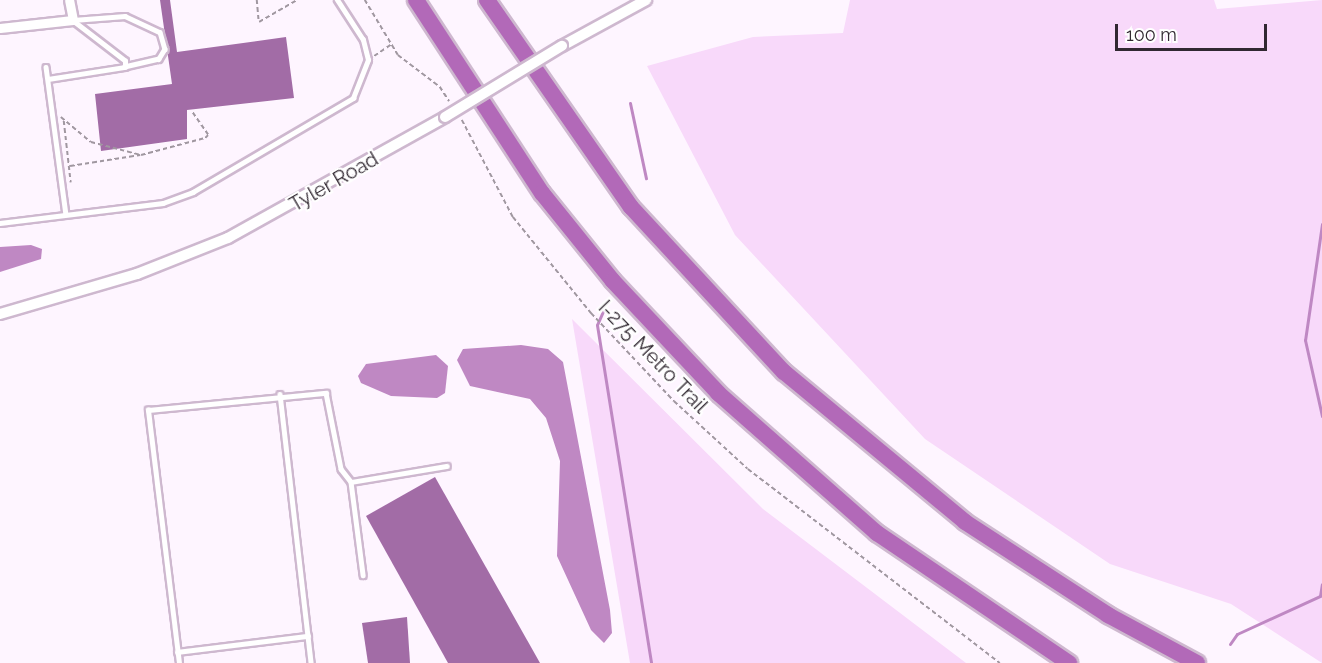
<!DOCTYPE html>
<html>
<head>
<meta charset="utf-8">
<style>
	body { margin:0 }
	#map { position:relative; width:1322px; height:663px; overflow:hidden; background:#fef5ff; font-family:Raleway,sans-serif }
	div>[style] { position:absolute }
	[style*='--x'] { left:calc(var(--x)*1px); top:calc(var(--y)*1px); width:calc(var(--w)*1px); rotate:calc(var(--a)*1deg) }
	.green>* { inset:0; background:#f8d9fa }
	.water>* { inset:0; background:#bf88c3 }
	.stream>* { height:3px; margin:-1.5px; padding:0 1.5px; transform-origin:1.5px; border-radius:1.5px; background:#bf88c3 }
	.building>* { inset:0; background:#a26ca6 }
	.path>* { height:1.5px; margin-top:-0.75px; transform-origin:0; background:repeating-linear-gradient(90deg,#a097a0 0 4.5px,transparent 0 7.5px) }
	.roads { filter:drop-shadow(2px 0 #ceb8cf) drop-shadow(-2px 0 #ceb8cf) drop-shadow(0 2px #ceb8cf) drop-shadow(0 -2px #ceb8cf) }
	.service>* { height:4.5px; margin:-2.25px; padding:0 2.25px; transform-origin:2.25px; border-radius:2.25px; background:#fff }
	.minor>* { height:9px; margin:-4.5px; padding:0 4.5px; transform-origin:4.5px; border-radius:4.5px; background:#fff }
	.tertiary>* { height:10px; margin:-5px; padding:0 5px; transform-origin:5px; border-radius:5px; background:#fff }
	.motorway>* { height:16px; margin:-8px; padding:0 8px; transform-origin:8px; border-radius:8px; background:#b269b8 }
	.bridges { filter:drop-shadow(2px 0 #ceb8cf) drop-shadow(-2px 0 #ceb8cf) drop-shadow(0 2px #ceb8cf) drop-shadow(0 -2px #ceb8cf) }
	.tertiary-bridge>* { height:10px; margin:-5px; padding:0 5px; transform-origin:5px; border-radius:5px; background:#fff }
	span { translate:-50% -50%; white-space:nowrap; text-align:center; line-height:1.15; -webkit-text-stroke:4.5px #fff; paint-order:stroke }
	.street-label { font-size:20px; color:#312831 }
	.scale { position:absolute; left:1115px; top:24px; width:152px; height:27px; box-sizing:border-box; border:3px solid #312831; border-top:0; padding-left:8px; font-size:18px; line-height:21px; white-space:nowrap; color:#312831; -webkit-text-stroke:4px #fff; paint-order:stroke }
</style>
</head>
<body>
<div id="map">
	<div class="green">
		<div style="clip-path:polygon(850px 0,1214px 0,1217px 9px,1322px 0,1322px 663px,1231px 604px,1110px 564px,925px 439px,735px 235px,647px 66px,753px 37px,843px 33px)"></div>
		<div style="clip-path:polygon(572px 319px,763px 509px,966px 663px,630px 663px)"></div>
	</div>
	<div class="water">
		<div style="clip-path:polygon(31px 245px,42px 249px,41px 259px,0 272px,0 247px)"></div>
		<div style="clip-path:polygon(521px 345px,548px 349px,563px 362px,610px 610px,612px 633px,604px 643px,591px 630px,557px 556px,560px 461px,546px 418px,530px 399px,470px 386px,457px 360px,463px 349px)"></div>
		<div style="clip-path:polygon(436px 355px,448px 366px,445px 393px,437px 398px,391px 396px,361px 383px,358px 376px,366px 364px)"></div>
	</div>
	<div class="stream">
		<div style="--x:630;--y:103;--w:77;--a:78"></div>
		<div style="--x:1322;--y:224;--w:117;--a:98.3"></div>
		<div style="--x:1305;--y:340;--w:78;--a:77.4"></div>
		<div style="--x:604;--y:309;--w:17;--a:114"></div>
		<div style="--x:597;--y:325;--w:342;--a:80.9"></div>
		<div style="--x:1230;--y:644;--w:12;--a:-55"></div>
		<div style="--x:1237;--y:634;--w:91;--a:-24.6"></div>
		<div style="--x:1320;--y:596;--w:12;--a:-81"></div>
	</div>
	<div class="building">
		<div style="clip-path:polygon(160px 0,170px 0,177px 52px,286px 37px,294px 98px,187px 110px,187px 139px,101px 151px,95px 94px,172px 84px)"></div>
		<div style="clip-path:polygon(435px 477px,540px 663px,448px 663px,366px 516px)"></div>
		<div style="clip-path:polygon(407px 617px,410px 663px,368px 663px,362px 623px)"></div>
	</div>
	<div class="path">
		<div style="--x:257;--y:0;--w:22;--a:85"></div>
		<div style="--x:259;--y:22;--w:44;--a:-30.1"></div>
		<div style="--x:365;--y:0;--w:64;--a:59"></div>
		<div style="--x:398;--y:55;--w:53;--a:37.3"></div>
		<div style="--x:440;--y:87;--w:17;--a:57"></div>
		<div style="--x:374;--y:56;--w:22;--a:-34"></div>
		<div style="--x:61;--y:117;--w:39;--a:40"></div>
		<div style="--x:91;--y:142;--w:52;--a:14.6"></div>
		<div style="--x:141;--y:155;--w:66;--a:-14.9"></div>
		<div style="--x:205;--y:138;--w:4;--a:-45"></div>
		<div style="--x:208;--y:135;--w:28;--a:-125"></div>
		<div style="--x:462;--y:120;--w:110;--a:62.3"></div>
		<div style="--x:513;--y:217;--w:124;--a:50.9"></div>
		<div style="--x:591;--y:313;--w:121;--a:46.7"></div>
		<div style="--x:674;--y:401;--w:100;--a:42.6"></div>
		<div style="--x:748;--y:469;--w:318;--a:37.6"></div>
		<div style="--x:64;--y:121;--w:62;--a:83.6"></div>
		<div style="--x:70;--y:166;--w:71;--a:-8.9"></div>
	</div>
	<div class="roads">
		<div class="service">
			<div style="--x:73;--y:20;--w:52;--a:-4.4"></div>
			<div style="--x:125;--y:16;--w:38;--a:25"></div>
			<div style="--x:160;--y:32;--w:18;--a:74"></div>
			<div style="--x:165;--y:49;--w:12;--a:121"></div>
			<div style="--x:159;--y:59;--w:35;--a:167"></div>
			<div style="--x:46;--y:67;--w:148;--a:82.3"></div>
			<div style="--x:48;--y:79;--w:78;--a:-8.9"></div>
			<div style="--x:125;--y:67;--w:6;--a:-90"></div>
			<div style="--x:125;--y:61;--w:66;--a:-142.4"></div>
			<div style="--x:0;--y:223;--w:164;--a:-7"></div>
			<div style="--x:163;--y:203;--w:32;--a:-20"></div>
			<div style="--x:193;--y:192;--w:186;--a:-30.4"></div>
			<div style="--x:353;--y:98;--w:41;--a:-68.5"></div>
			<div style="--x:368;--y:60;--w:21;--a:-104"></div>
			<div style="--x:363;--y:40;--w:48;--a:-123"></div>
			<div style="--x:280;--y:394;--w:271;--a:83.4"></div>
			<div style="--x:351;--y:482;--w:97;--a:-9.5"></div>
			<div style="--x:177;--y:652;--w:132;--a:-7"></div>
			<div style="--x:179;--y:663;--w:255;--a:-97"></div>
			<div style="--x:148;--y:410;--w:179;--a:-5.5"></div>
			<div style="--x:326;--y:393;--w:77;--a:78.8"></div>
			<div style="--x:341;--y:469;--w:16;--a:52"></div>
			<div style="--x:351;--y:482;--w:94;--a:82.6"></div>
		</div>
		<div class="minor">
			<div style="--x:0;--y:28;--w:73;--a:-6.3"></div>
			<div style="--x:73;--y:20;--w:20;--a:-101"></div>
		</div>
		<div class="tertiary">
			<div style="--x:562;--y:46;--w:96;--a:-28.7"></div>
			<div style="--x:0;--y:314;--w:143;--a:-16.3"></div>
			<div style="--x:137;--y:274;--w:98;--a:-21.6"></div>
			<div style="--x:228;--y:238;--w:248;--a:-29.1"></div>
		</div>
		<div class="motorway">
			<div style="--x:416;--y:0;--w:230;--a:56.9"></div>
			<div style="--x:542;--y:193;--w:113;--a:51.1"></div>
			<div style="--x:613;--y:281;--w:154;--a:46.8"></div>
			<div style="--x:718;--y:393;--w:212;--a:41.4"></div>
			<div style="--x:877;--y:533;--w:232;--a:34.1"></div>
			<div style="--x:487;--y:0;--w:252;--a:55.2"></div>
			<div style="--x:631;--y:207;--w:225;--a:47.2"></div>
			<div style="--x:784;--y:372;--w:235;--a:39.6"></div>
			<div style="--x:965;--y:522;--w:171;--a:33"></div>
			<div style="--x:1108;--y:615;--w:101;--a:28.3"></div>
		</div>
	</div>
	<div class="bridges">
		<div class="tertiary-bridge">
			<div style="--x:445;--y:117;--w:137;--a:-31.3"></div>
		</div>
	</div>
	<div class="street-label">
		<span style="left:334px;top:182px;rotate:-30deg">Tyler Road</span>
		<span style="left:653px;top:357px;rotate:46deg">I-275 Metro Trail</span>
	</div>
	<div class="scale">100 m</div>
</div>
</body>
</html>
